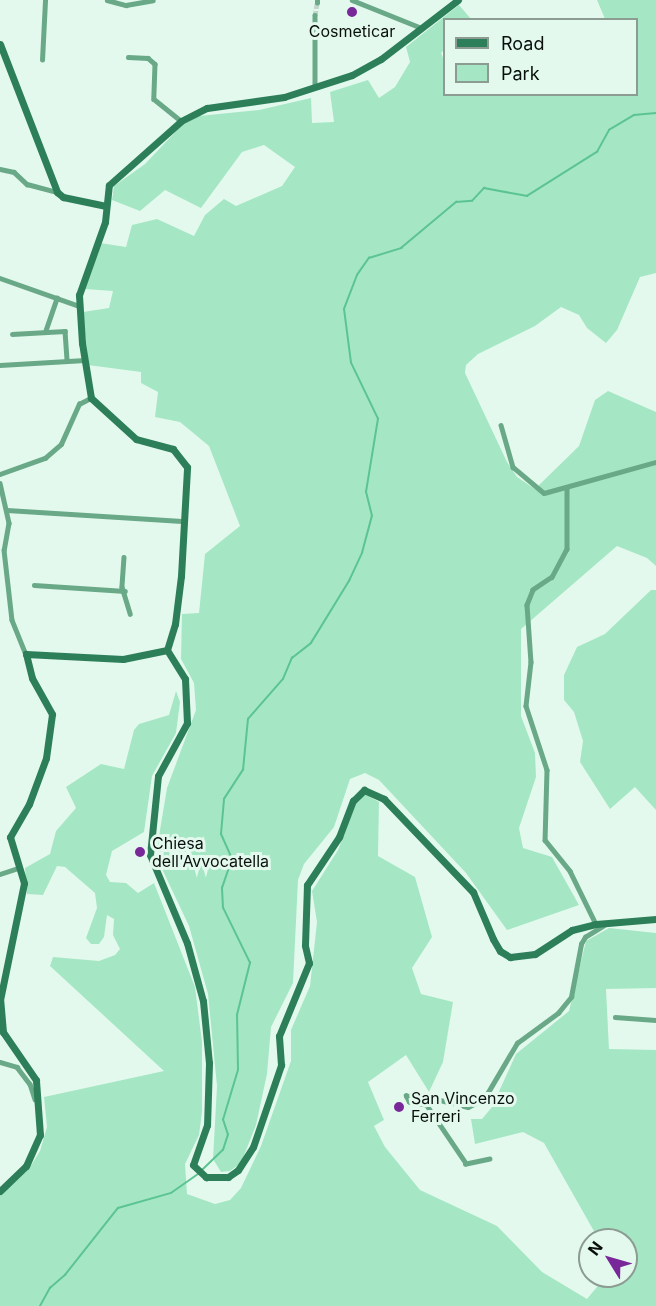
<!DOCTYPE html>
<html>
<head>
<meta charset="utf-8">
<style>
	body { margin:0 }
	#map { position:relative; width:656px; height:1306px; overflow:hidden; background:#e4f9ed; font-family:Inter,sans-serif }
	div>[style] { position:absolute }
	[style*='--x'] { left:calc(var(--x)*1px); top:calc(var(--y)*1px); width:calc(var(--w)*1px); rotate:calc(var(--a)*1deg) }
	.green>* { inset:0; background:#a5e7c4 }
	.stream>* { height:1.5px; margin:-0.75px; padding:0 0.75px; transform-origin:0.75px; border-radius:0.75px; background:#5bc492 }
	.street-tunnel>* { height:4.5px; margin-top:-2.25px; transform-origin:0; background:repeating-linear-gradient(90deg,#c3d6cb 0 4.5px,transparent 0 6.5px) }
	.street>* { height:4.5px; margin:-2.25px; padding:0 2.25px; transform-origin:2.25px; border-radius:2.25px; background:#69a988 }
	.secondary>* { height:7px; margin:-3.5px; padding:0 3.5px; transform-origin:3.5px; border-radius:3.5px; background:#2d7f5a }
	.dots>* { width:16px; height:16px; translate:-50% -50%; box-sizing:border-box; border:3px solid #e4f9ed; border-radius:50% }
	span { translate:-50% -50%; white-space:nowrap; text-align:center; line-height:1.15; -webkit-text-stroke:6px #e4f9ed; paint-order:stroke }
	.poi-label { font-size:16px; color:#09100c }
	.left { translate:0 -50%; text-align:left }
	.legend { position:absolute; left:443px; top:18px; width:195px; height:78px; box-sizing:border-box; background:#e4f9ed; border:2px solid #8c9c93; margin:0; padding:8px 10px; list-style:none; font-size:18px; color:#09100c }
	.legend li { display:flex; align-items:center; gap:12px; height:30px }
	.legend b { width:30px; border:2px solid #8c9c93 }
	.north { position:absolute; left:578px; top:1228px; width:60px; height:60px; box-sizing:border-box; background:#e4f9ed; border:2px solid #8c9c93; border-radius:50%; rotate:307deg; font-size:16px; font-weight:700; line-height:24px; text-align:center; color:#09100c }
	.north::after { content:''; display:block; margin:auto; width:21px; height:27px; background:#782899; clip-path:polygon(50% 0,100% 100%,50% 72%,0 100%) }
</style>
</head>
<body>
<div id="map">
	<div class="green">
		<div style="clip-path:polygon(597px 0,656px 0,656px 273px,640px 277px,617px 330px,606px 343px,587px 328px,579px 315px,561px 307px,535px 326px,478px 354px,466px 365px,465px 373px,507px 462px,517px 477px,535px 489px,579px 446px,595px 400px,608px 391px,656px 412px,656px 566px,647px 558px,617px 546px,521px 629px,521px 716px,535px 753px,536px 777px,519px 828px,523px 848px,552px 857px,579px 905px,507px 930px,466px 873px,379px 780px,365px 773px,350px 779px,334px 827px,304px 864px,298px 880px,293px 983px,271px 1027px,267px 1074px,256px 1125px,241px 1163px,230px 1171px,221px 1172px,213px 1159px,217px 1086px,208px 994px,189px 926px,163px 871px,157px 848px,167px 788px,196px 710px,194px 683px,181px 659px,182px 614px,199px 613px,205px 554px,240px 526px,209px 446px,180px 422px,155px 417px,158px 392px,141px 383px,141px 372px,88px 365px,83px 312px,109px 308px,113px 291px,85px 289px,100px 243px,126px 247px,132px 225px,157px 219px,194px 236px,205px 215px,224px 199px,236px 206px,282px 186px,295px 167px,264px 145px,242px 152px,201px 208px,165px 190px,140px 211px,112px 200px,114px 186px,145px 164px,182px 125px,199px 116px,259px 110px,311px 98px,312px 123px,334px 122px,330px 92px,368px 80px,379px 98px,395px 87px,410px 62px,406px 47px,459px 5px,471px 19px,444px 20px,444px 50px,441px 53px,444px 60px,444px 94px,636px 94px,636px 20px,605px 19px)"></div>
		<div style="clip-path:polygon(651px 590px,656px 590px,656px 810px,635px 787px,610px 809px,580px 762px,583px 741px,574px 712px,564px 700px,564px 675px,577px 647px,605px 634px)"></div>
		<div style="clip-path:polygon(176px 691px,180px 702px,176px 733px,152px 776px,144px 832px,112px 851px,106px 875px,110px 882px,126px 883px,138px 893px,154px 883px,195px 987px,202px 1042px,202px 1112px,199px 1135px,185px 1164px,187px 1194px,215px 1204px,230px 1200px,241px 1188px,261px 1146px,291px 1061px,291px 1030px,310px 986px,317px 922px,312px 891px,338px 850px,355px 806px,365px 794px,379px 802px,378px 856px,415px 877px,432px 937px,412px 968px,421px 994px,453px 1002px,443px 1062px,429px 1092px,406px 1055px,368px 1082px,384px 1120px,374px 1126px,385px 1147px,420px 1190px,497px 1226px,542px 1272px,587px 1299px,606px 1276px,626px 1276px,626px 1240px,599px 1240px,544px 1143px,523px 1132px,475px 1144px,471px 1119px,482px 1119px,492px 1107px,516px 1054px,569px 1011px,586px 941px,609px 928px,656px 933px,656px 988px,606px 989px,609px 1049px,656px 1050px,656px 1306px,0 1306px,0 1196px,32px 1164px,40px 1151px,47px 1127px,44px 1097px,164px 1071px,50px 966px,53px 957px,99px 961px,115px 955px,120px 949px,113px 935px,114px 919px,107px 915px,104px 937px,99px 944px,91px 944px,86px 938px,97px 908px,95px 893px,65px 867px,57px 866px,43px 895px,27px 894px,25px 868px,50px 854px,56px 831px,76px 808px,66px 787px,101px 764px,124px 769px,134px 730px,139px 724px,169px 715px)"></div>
	</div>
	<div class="stream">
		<div style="--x:202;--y:1170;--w:29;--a:-44"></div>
		<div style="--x:223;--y:1150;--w:16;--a:-72"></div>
		<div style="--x:228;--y:1135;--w:16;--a:-108"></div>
		<div style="--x:223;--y:1120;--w:52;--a:-73.3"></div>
		<div style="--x:238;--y:1070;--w:55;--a:-91"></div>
		<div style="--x:237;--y:1015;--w:54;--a:-76"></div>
		<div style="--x:250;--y:963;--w:61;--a:-116.1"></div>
		<div style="--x:223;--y:908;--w:20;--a:-93"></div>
		<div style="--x:222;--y:888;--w:31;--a:-71"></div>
		<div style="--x:232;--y:859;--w:27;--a:-114"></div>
		<div style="--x:221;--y:834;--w:35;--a:-85"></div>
		<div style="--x:224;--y:799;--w:35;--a:-57"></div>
		<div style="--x:243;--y:770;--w:51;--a:-84.4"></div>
		<div style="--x:248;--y:719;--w:53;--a:-48.8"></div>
		<div style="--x:283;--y:679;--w:23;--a:-67"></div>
		<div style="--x:292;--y:658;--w:24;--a:-38"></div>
		<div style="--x:311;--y:643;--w:73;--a:-58.5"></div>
		<div style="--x:349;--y:581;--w:31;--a:-65"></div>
		<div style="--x:362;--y:553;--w:38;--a:-75"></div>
		<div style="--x:372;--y:516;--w:25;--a:-104"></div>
		<div style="--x:366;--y:492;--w:74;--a:-80.7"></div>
		<div style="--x:378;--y:419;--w:62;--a:-115.7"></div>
		<div style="--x:351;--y:363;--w:54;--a:-97.4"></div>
		<div style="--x:344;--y:309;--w:36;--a:-69"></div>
		<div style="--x:357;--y:275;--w:21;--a:-55"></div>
		<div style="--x:369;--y:258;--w:34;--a:-17"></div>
		<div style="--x:401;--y:248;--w:72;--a:-39.9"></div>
		<div style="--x:456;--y:202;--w:16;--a:-4"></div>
		<div style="--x:472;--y:201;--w:18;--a:-47"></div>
		<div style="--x:484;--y:188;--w:44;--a:10.5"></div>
		<div style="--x:527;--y:196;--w:83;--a:-32.2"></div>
		<div style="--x:597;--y:152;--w:25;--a:-61"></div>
		<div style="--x:609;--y:130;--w:29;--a:-31"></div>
		<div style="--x:634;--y:115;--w:22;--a:-5"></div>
		<div style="--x:40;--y:1306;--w:21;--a:-61"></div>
		<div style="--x:50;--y:1288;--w:20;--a:-41"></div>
		<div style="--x:65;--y:1275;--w:85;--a:-51.7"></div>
		<div style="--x:118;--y:1208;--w:55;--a:-15.8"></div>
		<div style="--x:171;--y:1193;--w:33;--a:-35"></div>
	</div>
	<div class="street-tunnel">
		<div style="--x:315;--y:15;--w:12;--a:-81"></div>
	</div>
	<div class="street">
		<div style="--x:107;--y:0;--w:20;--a:15"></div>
		<div style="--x:126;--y:5;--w:27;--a:-10"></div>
		<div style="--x:352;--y:0;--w:72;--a:21.9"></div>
		<div style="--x:317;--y:3;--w:3;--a:-90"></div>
		<div style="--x:315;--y:15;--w:72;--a:90"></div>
		<div style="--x:128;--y:57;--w:20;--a:3"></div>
		<div style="--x:148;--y:58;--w:9;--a:41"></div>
		<div style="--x:155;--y:64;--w:35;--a:92"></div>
		<div style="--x:154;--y:99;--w:35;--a:39"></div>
		<div style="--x:42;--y:60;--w:60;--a:-87.1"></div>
		<div style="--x:0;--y:169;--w:14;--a:12"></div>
		<div style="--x:14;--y:172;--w:18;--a:43"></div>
		<div style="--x:27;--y:184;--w:31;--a:15"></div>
		<div style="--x:0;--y:278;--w:84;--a:19.5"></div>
		<div style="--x:45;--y:332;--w:36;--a:-71"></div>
		<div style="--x:12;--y:334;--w:53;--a:-3.2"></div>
		<div style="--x:65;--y:331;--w:30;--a:86"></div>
		<div style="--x:0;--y:365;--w:85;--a:-3.4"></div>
		<div style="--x:501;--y:425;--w:44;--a:74.1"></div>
		<div style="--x:513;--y:467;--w:40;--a:40"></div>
		<div style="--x:544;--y:493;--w:116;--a:-15.5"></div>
		<div style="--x:0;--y:474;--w:48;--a:-19.6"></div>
		<div style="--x:45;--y:458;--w:21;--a:-41"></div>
		<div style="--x:61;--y:444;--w:44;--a:-65.8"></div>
		<div style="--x:79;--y:404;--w:13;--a:-27"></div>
		<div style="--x:0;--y:483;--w:41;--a:77.3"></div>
		<div style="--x:9;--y:523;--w:27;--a:100"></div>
		<div style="--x:4;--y:550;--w:70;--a:83.5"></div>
		<div style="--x:12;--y:620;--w:37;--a:68"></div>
		<div style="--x:567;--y:489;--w:60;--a:90"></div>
		<div style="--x:567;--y:549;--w:32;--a:118"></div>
		<div style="--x:552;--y:577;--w:23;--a:146"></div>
		<div style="--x:533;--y:590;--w:16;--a:112"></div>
		<div style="--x:527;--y:605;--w:57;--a:86"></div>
		<div style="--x:531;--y:662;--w:44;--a:96.5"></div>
		<div style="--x:526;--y:706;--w:67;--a:71.8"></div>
		<div style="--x:547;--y:770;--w:70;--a:91.6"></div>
		<div style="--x:545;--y:840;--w:40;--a:51"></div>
		<div style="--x:570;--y:871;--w:59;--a:63.9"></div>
		<div style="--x:7;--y:510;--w:175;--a:3.6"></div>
		<div style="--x:124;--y:557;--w:30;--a:94"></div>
		<div style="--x:122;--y:587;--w:28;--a:73"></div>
		<div style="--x:34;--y:585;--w:91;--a:3.8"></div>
		<div style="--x:0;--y:874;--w:19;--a:-18"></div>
		<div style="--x:615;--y:1017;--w:41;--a:4.2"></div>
		<div style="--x:0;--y:1062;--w:18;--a:16"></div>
		<div style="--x:17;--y:1067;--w:21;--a:53"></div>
		<div style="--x:30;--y:1084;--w:16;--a:72"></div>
		<div style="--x:490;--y:1159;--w:25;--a:168"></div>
		<div style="--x:466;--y:1164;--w:71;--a:-124.1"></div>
		<div style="--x:426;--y:1105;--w:17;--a:-170"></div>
		<div style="--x:409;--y:1102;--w:7;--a:-117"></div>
		<div style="--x:406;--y:1096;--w:14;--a:-4"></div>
		<div style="--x:420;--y:1095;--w:49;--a:14"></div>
		<div style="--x:468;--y:1107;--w:18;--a:-27"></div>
		<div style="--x:484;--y:1099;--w:65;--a:-59.5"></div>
		<div style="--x:517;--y:1043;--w:51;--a:-36.2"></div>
		<div style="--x:558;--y:1013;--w:21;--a:-51"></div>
		<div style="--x:571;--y:997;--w:54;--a:-79.3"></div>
		<div style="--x:581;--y:944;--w:8;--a:-60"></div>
		<div style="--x:585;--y:937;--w:22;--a:-32"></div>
	</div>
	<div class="secondary">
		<div style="--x:0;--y:44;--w:159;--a:68.9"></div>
		<div style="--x:57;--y:192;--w:8;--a:40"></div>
		<div style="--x:63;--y:197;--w:44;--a:11.8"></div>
		<div style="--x:167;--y:650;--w:34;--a:58"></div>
		<div style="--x:185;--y:679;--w:44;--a:87.4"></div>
		<div style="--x:187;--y:723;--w:60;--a:118.7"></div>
		<div style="--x:158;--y:776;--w:79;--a:95.8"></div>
		<div style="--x:150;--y:855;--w:95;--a:67.2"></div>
		<div style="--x:187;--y:943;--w:60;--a:74.6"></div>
		<div style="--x:203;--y:1001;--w:62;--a:84.5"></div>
		<div style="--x:209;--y:1063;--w:62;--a:91.8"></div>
		<div style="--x:207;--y:1125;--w:42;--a:109.3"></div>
		<div style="--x:193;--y:1165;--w:18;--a:43"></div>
		<div style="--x:206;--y:1177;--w:22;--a:0"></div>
		<div style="--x:228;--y:1177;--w:12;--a:-35"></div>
		<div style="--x:238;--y:1170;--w:27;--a:-57"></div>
		<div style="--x:253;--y:1147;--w:87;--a:-71.1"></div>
		<div style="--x:281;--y:1065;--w:29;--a:-94"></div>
		<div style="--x:279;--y:1036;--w:79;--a:-67.7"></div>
		<div style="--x:309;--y:963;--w:18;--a:-103"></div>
		<div style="--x:305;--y:945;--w:60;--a:-88.1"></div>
		<div style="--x:307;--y:885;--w:58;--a:-56.3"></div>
		<div style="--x:339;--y:837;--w:39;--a:-69"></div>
		<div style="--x:353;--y:801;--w:16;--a:-45"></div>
		<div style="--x:364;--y:790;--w:22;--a:24"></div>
		<div style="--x:384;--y:799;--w:129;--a:46.3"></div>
		<div style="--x:473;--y:892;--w:51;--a:66.9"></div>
		<div style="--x:493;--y:939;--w:14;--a:60"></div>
		<div style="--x:500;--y:951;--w:12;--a:31"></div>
		<div style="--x:510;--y:957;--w:25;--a:-7"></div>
		<div style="--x:535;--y:954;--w:44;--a:-33"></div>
		<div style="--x:572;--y:930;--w:25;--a:-14"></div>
		<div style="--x:596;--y:924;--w:60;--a:-4.8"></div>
		<div style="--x:167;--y:650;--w:27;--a:-73"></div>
		<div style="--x:175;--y:624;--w:48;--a:-82.9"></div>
		<div style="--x:181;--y:576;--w:109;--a:-86.8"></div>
		<div style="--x:187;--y:467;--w:23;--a:-128"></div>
		<div style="--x:173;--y:449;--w:38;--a:-165"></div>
		<div style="--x:136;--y:439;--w:61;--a:-137.7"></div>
		<div style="--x:91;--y:398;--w:56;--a:-99.3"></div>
		<div style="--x:82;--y:343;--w:48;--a:-93.6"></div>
		<div style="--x:79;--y:295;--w:77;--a:-70.4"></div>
		<div style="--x:105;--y:222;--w:37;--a:-84"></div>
		<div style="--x:109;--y:185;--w:96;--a:-41.6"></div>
		<div style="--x:181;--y:121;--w:29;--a:-27"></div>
		<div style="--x:207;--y:108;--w:78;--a:-8.1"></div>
		<div style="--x:284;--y:97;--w:71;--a:-17.9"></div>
		<div style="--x:352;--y:75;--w:33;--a:-29"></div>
		<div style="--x:381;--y:59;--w:97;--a:-37.5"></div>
		<div style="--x:0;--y:1191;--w:36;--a:-44"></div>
		<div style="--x:26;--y:1166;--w:34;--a:-66"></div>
		<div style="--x:40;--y:1135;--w:55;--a:-94.2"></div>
		<div style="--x:36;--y:1080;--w:58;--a:-124.5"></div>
		<div style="--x:3;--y:1032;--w:32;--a:-95"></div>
		<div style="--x:0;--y:1000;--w:119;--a:-78.4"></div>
		<div style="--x:24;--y:883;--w:48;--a:-106.9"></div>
		<div style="--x:10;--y:837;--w:38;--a:-60"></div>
		<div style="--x:29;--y:804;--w:49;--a:-69.7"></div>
		<div style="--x:46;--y:758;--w:44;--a:-82.2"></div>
		<div style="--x:52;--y:714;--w:41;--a:-119.1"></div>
		<div style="--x:32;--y:678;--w:25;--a:-104"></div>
		<div style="--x:26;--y:654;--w:97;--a:3"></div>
		<div style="--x:123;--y:659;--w:45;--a:-11.6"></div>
	</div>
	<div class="dots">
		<div style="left:352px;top:12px;background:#782899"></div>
		<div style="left:140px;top:852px;background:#782899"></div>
		<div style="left:399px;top:1107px;background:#782899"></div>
	</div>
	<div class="poi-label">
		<span style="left:352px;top:31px">Cosmeticar</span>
		<span class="left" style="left:152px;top:852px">Chiesa<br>dell'Avvocatella</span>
		<span class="left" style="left:411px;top:1107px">San Vincenzo<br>Ferreri</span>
	</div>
	<ul class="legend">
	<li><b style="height:8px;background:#2d7f5a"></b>Road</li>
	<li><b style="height:16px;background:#a5e7c4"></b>Park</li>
	</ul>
	<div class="north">N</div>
</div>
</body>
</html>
